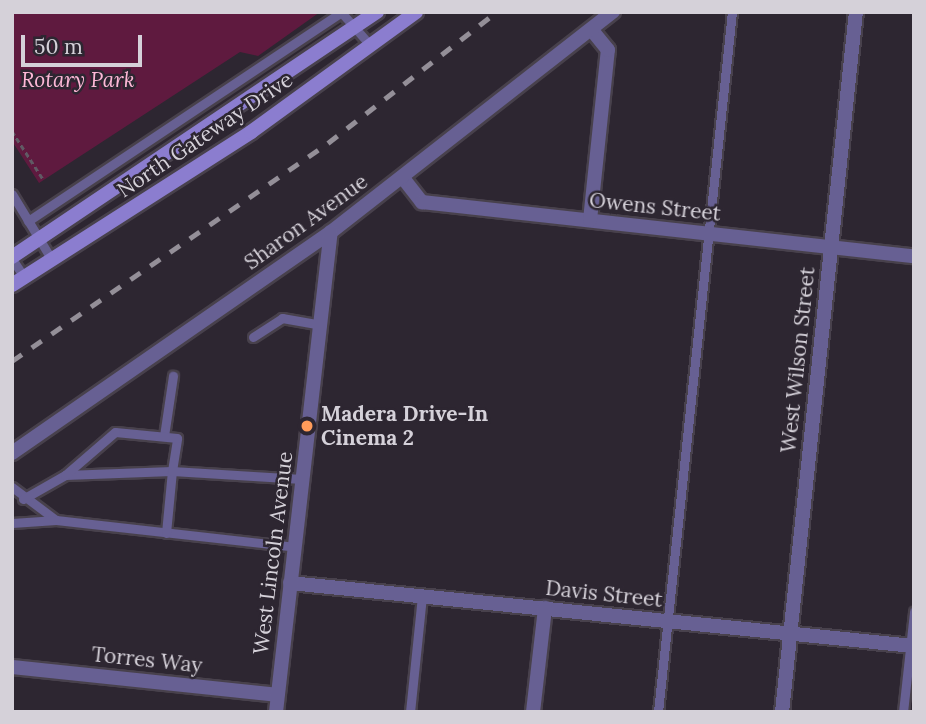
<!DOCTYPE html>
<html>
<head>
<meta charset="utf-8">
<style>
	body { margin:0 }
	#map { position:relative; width:926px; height:724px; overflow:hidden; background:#2d2631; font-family:Lora,serif }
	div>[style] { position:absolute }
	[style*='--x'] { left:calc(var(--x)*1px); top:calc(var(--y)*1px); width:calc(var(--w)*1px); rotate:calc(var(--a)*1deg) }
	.green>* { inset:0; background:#5f1a3f }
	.path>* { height:2.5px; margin-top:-1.25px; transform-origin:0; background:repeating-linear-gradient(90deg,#605a64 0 5px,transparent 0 8.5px) }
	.roads { filter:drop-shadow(2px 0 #48414c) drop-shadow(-2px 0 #48414c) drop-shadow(0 2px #48414c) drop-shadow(0 -2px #48414c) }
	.service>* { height:9px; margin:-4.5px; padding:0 4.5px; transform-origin:4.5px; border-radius:4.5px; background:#676093 }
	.minor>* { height:14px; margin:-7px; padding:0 7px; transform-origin:7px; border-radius:7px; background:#676093 }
	.secondary>* { height:14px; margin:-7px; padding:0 7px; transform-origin:7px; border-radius:7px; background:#8b7dcf }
	.rail>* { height:5px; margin-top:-2.5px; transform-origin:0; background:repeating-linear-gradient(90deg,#948f98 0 12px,transparent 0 24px) }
	.dots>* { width:19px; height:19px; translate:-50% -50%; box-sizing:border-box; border:4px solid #2d2631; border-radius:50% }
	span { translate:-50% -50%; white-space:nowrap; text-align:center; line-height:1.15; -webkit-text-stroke:5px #2d2631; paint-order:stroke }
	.park-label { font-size:21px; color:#feb8d7; font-style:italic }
	.street-label { font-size:21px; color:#d5d1d9 }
	.poi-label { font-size:21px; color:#d5d1d9; font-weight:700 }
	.left { translate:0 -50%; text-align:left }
	.frame { position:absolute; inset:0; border:14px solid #d5d1d9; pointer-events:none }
	.scale { position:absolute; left:21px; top:35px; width:121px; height:32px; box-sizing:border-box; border:4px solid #d5d1d9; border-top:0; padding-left:9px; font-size:21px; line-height:24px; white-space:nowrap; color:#d5d1d9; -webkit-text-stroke:5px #2d2631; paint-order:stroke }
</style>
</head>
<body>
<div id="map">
	<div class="green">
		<div style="clip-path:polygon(12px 12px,320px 12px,258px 56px,240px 52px,39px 183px,12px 141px)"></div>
	</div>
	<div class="path">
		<div style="--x:12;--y:131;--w:57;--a:57.1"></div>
	</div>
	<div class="roads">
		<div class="service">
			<div style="--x:341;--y:12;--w:45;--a:48.6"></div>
			<div style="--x:12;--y:194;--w:77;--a:58.8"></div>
			<div style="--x:28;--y:221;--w:376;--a:-33.7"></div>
			<div style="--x:12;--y:259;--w:22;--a:56"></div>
			<div style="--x:253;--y:337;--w:35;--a:-33"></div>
			<div style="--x:282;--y:318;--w:39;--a:10"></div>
			<div style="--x:164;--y:436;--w:61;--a:-81.5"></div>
			<div style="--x:12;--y:487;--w:55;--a:36.9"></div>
			<div style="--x:56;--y:520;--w:241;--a:6.4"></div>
			<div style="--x:23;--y:499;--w:48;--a:-29.7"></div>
			<div style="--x:65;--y:475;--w:107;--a:-2.1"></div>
			<div style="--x:172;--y:471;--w:33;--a:-81"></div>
			<div style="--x:177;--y:438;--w:62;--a:-174.5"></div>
			<div style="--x:115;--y:432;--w:66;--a:139.3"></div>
			<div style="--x:12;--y:523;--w:44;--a:-3.9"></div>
			<div style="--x:166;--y:533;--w:62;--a:-84.5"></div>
			<div style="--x:172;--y:471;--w:130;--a:3.5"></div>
			<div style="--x:410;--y:712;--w:117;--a:-84.1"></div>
			<div style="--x:658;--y:712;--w:704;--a:-83.97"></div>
			<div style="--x:903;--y:712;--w:101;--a:-83.7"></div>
		</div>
		<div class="minor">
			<div style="--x:403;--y:178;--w:31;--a:52"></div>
			<div style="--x:422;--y:202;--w:495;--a:6.3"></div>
			<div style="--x:590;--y:220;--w:171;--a:-84"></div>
			<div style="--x:608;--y:50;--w:26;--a:-129"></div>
			<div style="--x:12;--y:453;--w:388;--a:-34.7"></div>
			<div style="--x:331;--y:232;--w:358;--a:-38"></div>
			<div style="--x:290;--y:583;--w:627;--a:5.77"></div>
			<div style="--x:12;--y:667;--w:266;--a:6"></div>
			<div style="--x:276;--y:712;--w:483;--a:-83.5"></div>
			<div style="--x:533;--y:712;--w:105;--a:-83.4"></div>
			<div style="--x:782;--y:712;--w:704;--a:-83.97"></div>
		</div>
		<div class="secondary">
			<div style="--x:12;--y:257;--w:440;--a:-33.9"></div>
			<div style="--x:12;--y:285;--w:284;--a:-32.6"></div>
			<div style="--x:251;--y:132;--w:204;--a:-36"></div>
		</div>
	</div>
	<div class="rail">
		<div style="--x:12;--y:361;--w:384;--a:-34.6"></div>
		<div style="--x:328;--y:143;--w:213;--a:-37.9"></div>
	</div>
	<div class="dots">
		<div style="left:307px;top:426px;background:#ff9b5a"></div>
	</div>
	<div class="park-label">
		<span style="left:78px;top:80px">Rotary Park</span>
	</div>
	<div class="street-label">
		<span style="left:205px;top:135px;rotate:-34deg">North Gateway Drive</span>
		<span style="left:655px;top:207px;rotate:6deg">Owens Street</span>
		<span style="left:306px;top:222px;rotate:-36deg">Sharon Avenue</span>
		<span style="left:798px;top:360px;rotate:-84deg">West Wilson Street</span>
		<span style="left:273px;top:553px;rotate:-83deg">West Lincoln Avenue</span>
		<span style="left:604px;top:594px;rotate:6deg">Davis Street</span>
		<span style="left:147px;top:660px;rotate:6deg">Torres Way</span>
	</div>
	<div class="poi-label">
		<span class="left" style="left:321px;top:426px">Madera Drive-In<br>Cinema 2</span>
	</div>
	<div class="frame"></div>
	<div class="scale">50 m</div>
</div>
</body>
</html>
